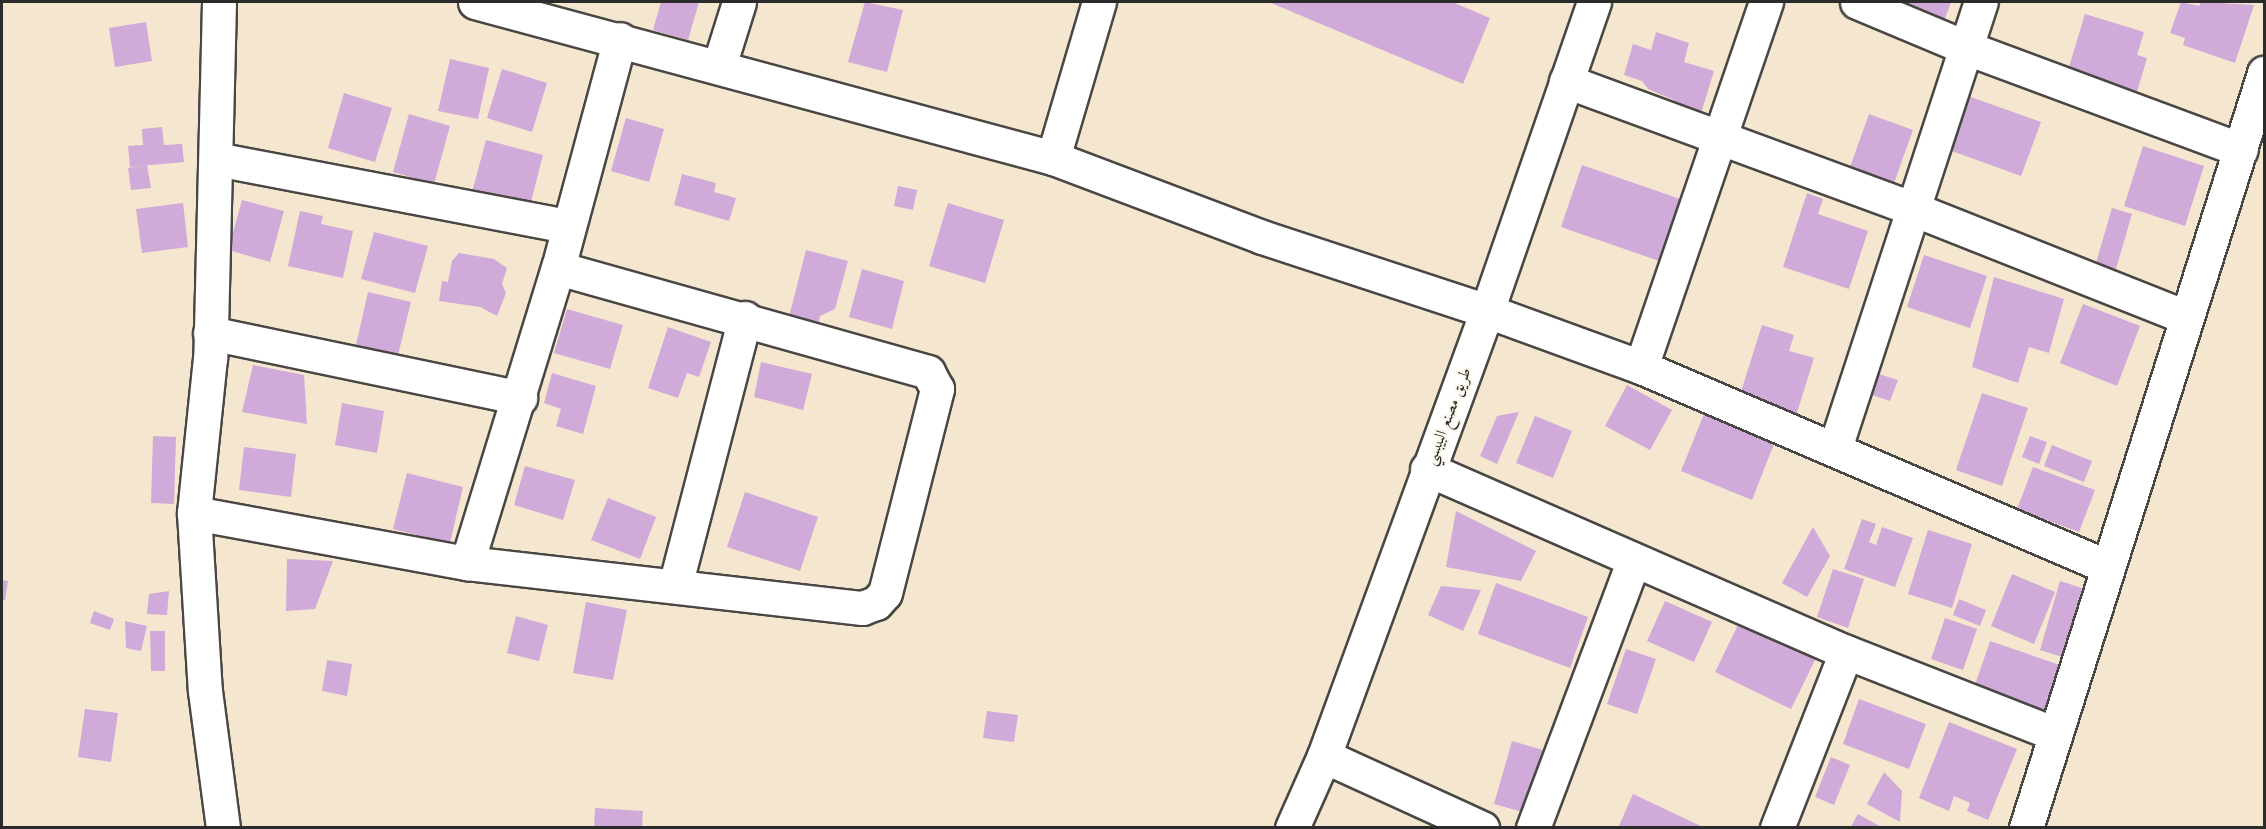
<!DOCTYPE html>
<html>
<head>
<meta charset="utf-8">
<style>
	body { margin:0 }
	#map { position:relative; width:2266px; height:829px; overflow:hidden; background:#f5e7cf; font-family:"Libre Caslon Text",Amiri,serif }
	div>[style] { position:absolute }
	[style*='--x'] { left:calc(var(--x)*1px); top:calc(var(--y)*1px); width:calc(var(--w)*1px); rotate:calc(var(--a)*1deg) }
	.building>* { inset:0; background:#d0aad8 }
	.roads { filter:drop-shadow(2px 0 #494744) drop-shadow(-2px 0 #494744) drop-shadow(0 2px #494744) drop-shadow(0 -2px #494744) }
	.minor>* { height:33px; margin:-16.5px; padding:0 16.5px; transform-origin:16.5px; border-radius:16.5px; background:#fff }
	.major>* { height:33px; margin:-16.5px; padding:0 16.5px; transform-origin:16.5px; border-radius:16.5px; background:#fff }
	span { translate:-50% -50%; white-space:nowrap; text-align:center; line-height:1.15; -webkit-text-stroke:4.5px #fbf7ec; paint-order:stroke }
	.street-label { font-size:16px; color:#2b2b2b }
	.frame { position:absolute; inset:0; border:3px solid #2b2b2b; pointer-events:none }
</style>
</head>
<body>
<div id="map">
	<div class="building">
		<div style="clip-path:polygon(661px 2px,699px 2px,688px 40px,653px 30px)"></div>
		<div style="clip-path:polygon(865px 2px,903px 10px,887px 72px,848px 62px)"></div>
		<div style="clip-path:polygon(1269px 2px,1452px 2px,1490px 18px,1463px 84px)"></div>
		<div style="clip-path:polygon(1893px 2px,1951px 2px,1942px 27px)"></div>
		<div style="clip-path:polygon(2181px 2px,2199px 6px,2201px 2px,2254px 5px,2235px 63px,2183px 45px,2185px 38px,2170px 33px)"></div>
		<div style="clip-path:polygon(2085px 14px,2144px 32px,2137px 55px,2147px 58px,2134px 102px,2065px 80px)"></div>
		<div style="clip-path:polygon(146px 22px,152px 61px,115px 67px,109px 28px)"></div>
		<div style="clip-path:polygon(1656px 32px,1689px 43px,1684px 62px,1714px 71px,1698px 123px,1673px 115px,1674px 100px,1648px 89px,1642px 81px,1624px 75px,1633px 44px,1651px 50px)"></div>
		<div style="clip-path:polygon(450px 59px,489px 68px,478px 119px,438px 111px)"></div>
		<div style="clip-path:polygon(502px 69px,547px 83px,532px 132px,487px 118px)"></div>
		<div style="clip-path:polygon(344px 93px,392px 108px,375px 162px,328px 148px)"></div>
		<div style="clip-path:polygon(1968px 96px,2041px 122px,2021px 176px,1949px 150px)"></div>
		<div style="clip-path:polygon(409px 114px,450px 126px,434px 184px,393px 172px)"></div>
		<div style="clip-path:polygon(1869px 114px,1913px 130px,1894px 183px,1850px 167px)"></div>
		<div style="clip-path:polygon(626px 118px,664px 129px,649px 182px,611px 171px)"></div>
		<div style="clip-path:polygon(162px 127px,164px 145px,182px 144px,184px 162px,130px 167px,128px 146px,143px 145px,142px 129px)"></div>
		<div style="clip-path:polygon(486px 140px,543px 155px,531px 202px,508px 197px,506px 205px,471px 196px)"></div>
		<div style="clip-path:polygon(2143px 146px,2204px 166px,2185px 226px,2124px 206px)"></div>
		<div style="clip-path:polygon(147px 165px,151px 188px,131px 190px,128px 168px)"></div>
		<div style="clip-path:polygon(1582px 165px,1683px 200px,1662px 262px,1561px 227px)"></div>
		<div style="clip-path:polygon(682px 174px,716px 183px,714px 192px,736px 198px,729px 221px,674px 205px)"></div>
		<div style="clip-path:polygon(898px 186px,917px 190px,913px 210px,894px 206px)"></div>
		<div style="clip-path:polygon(1807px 193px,1823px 199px,1818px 214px,1868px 231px,1849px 289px,1783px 267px)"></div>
		<div style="clip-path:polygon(242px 200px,284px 211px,270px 262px,228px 250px)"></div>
		<div style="clip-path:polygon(183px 203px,188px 247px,142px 253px,136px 209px)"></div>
		<div style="clip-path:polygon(948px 203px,1004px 220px,985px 283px,929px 266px)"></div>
		<div style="clip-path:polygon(2112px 208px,2132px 214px,2116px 269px,2096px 263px)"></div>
		<div style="clip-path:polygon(300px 211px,323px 216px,321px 224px,353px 231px,343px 278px,288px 266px)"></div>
		<div style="clip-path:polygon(374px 232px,428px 246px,415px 293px,361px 279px)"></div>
		<div style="clip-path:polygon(806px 250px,848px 261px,835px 309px,820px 316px,818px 325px,789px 317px)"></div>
		<div style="clip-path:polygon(459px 253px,494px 259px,507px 268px,502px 284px,506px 293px,497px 316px,480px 307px,439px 301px,442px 281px,448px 282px,452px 261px)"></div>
		<div style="clip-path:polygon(1924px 255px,1987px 276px,1970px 328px,1907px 307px)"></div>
		<div style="clip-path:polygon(862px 269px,904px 281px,892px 329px,849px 317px)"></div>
		<div style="clip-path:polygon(1994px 277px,2064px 299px,2049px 353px,2029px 347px,2018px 383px,1972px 367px)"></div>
		<div style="clip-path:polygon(368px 292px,411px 302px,398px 355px,356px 345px)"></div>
		<div style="clip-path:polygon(2083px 304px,2140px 326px,2117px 386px,2060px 363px)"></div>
		<div style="clip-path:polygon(567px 309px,623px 325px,610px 369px,554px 353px)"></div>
		<div style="clip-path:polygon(1762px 325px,1794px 335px,1789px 351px,1814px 358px,1795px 419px,1738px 401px)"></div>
		<div style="clip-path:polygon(668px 327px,711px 342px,699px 377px,687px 373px,678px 398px,648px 388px)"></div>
		<div style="clip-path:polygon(761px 362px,812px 374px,803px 410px,754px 397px)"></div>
		<div style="clip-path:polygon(253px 365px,304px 375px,307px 424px,242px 412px)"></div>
		<div style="clip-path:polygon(552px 373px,596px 386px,583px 434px,556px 426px,561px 409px,544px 403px)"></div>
		<div style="clip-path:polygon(1879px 374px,1898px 380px,1890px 401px,1872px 395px)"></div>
		<div style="clip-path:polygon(1627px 385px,1672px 410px,1650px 450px,1605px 426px)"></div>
		<div style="clip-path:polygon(1982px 393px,2028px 408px,2002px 486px,1956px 470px)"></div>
		<div style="clip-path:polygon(342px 403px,384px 411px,377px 453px,335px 445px)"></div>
		<div style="clip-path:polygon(1519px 412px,1497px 464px,1480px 456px,1497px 416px)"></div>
		<div style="clip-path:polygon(1704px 414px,1774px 444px,1752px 500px,1681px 471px)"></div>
		<div style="clip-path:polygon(1535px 416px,1572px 431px,1553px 478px,1516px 463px)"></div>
		<div style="clip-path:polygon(153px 436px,176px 437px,174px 504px,151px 503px)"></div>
		<div style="clip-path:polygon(2030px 436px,2047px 442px,2039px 464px,2022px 457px)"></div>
		<div style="clip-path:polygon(2052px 445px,2092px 461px,2084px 482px,2044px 466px)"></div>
		<div style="clip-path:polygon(244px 447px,296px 454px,291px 497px,239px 490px)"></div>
		<div style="clip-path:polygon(525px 466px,575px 480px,563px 520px,514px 505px)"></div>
		<div style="clip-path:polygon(2033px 467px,2095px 490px,2079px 532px,2017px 509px)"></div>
		<div style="clip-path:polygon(407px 473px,463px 487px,450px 543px,393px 529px)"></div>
		<div style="clip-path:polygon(745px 492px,818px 517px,800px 571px,727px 547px)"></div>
		<div style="clip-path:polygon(608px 498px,656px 517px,640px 559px,591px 540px)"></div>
		<div style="clip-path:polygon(1456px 511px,1536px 551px,1521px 581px,1446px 567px)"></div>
		<div style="clip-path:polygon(1862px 519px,1876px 524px,1869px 542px,1876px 545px,1882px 527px,1913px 538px,1895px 587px,1844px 569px)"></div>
		<div style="clip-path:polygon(1813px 527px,1830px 556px,1807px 597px,1782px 583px)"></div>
		<div style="clip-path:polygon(1928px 530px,1972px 544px,1952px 608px,1908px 594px)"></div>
		<div style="clip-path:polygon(287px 559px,333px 561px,315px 609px,286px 611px)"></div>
		<div style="clip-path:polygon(1833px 569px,1864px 579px,1848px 628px,1817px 617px)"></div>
		<div style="clip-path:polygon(2012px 574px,2055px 592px,2034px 644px,1991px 626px)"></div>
		<div style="clip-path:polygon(2px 580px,8px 581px,5px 600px,2px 600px)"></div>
		<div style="clip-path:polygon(2060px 581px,2082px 588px,2062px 657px,2040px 650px)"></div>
		<div style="clip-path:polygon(1496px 583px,1588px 617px,1570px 668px,1478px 634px)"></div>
		<div style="clip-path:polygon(1441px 586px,1481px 590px,1463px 631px,1428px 615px)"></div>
		<div style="clip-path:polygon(169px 591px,167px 615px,147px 614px,149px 594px)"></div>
		<div style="clip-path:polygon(1959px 599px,1986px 610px,1980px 626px,1953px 615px)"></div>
		<div style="clip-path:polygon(1665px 601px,1712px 622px,1694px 662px,1647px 641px)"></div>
		<div style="clip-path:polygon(586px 602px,627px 610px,613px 680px,573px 673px)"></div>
		<div style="clip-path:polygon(94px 611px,114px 619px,110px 630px,90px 623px)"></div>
		<div style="clip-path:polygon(516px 616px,548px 625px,539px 661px,507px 653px)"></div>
		<div style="clip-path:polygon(1945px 618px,1977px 629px,1963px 670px,1931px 659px)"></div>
		<div style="clip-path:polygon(125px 621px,147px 626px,141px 651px,126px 648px)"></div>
		<div style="clip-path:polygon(1740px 621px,1816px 658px,1791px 709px,1715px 672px)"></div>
		<div style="clip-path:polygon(150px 631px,165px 631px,165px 671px,151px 671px)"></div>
		<div style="clip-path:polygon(1990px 641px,2060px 665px,2041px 723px,1974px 688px)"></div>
		<div style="clip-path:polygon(1626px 649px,1656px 659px,1637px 714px,1607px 704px)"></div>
		<div style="clip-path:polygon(327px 660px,352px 664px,347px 696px,322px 691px)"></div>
		<div style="clip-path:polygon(1859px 699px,1926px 724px,1909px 769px,1843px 744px)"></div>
		<div style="clip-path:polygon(85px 709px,118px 713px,111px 762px,78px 757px)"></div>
		<div style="clip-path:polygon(987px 711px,1018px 715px,1014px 742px,983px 738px)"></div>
		<div style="clip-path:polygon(1949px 722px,2017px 749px,1988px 820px,1967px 811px,1970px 803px,1954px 796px,1949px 811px,1919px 798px)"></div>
		<div style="clip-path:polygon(1512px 741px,1543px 750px,1526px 813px,1494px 804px)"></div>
		<div style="clip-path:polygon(1831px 757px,1850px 765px,1834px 805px,1815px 797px)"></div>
		<div style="clip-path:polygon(1884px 772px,1902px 791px,1900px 822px,1867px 804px)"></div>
		<div style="clip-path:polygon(1633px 794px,1705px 828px,1618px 828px)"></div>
		<div style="clip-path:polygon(595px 808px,643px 811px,642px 828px,594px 828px)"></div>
		<div style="clip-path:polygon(1858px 814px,1883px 828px,1850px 828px)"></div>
	</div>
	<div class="roads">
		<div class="minor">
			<div style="--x:219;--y:2;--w:356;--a:91.4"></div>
			<div style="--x:210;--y:358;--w:156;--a:95.9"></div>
			<div style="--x:194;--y:513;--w:178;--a:86.5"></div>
			<div style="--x:205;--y:691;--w:138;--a:82.5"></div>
			<div style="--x:475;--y:2;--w:599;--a:15.1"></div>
			<div style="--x:1053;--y:158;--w:223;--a:20.7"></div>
			<div style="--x:1262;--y:237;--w:237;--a:18.2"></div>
			<div style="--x:1487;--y:311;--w:164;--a:20"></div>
			<div style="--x:1641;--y:367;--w:508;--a:23.18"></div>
			<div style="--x:1857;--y:2;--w:119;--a:22.7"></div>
			<div style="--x:1967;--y:48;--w:292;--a:20.4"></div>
			<div style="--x:719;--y:66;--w:67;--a:-72.6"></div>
			<div style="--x:1566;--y:81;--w:370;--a:20.2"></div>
			<div style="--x:1913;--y:209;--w:294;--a:21.6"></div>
			<div style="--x:1053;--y:158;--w:163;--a:-73.6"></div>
			<div style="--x:216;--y:159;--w:358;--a:10.8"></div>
			<div style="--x:210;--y:333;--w:317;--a:11.8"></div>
			<div style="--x:1641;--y:367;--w:386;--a:-71.1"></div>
			<div style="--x:1835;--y:448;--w:469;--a:-71.9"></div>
			<div style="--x:1427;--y:469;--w:457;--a:23.6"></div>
			<div style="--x:1846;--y:652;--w:225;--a:21.4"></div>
			<div style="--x:194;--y:513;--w:278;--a:10.4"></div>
			<div style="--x:467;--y:563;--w:398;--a:6.5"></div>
			<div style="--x:862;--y:608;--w:15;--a:-20"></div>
			<div style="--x:876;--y:603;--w:13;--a:-48"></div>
			<div style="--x:885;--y:593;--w:211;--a:-75.7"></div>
			<div style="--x:937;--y:389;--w:19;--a:-118"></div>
			<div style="--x:928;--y:372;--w:384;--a:-164.3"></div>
			<div style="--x:467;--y:563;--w:309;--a:-72.9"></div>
			<div style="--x:558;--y:268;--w:237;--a:-74.9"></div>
			<div style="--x:675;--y:586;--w:277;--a:-75.4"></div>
			<div style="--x:1324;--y:756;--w:174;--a:24.5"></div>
			<div style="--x:1533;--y:828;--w:286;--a:-69.4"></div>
			<div style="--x:1777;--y:828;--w:189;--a:-68.6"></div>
			<div style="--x:2026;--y:828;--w:792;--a:-72.5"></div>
		</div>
		<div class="major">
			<div style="--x:1292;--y:828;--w:79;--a:-66"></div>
			<div style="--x:1324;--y:756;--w:474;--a:-69.9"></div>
			<div style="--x:1487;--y:311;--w:327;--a:-70.9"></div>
		</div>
	</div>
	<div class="street-label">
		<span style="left:1447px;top:416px;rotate:-69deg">طريق مصنع البيبسي</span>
	</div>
	<div class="frame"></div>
</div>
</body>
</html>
